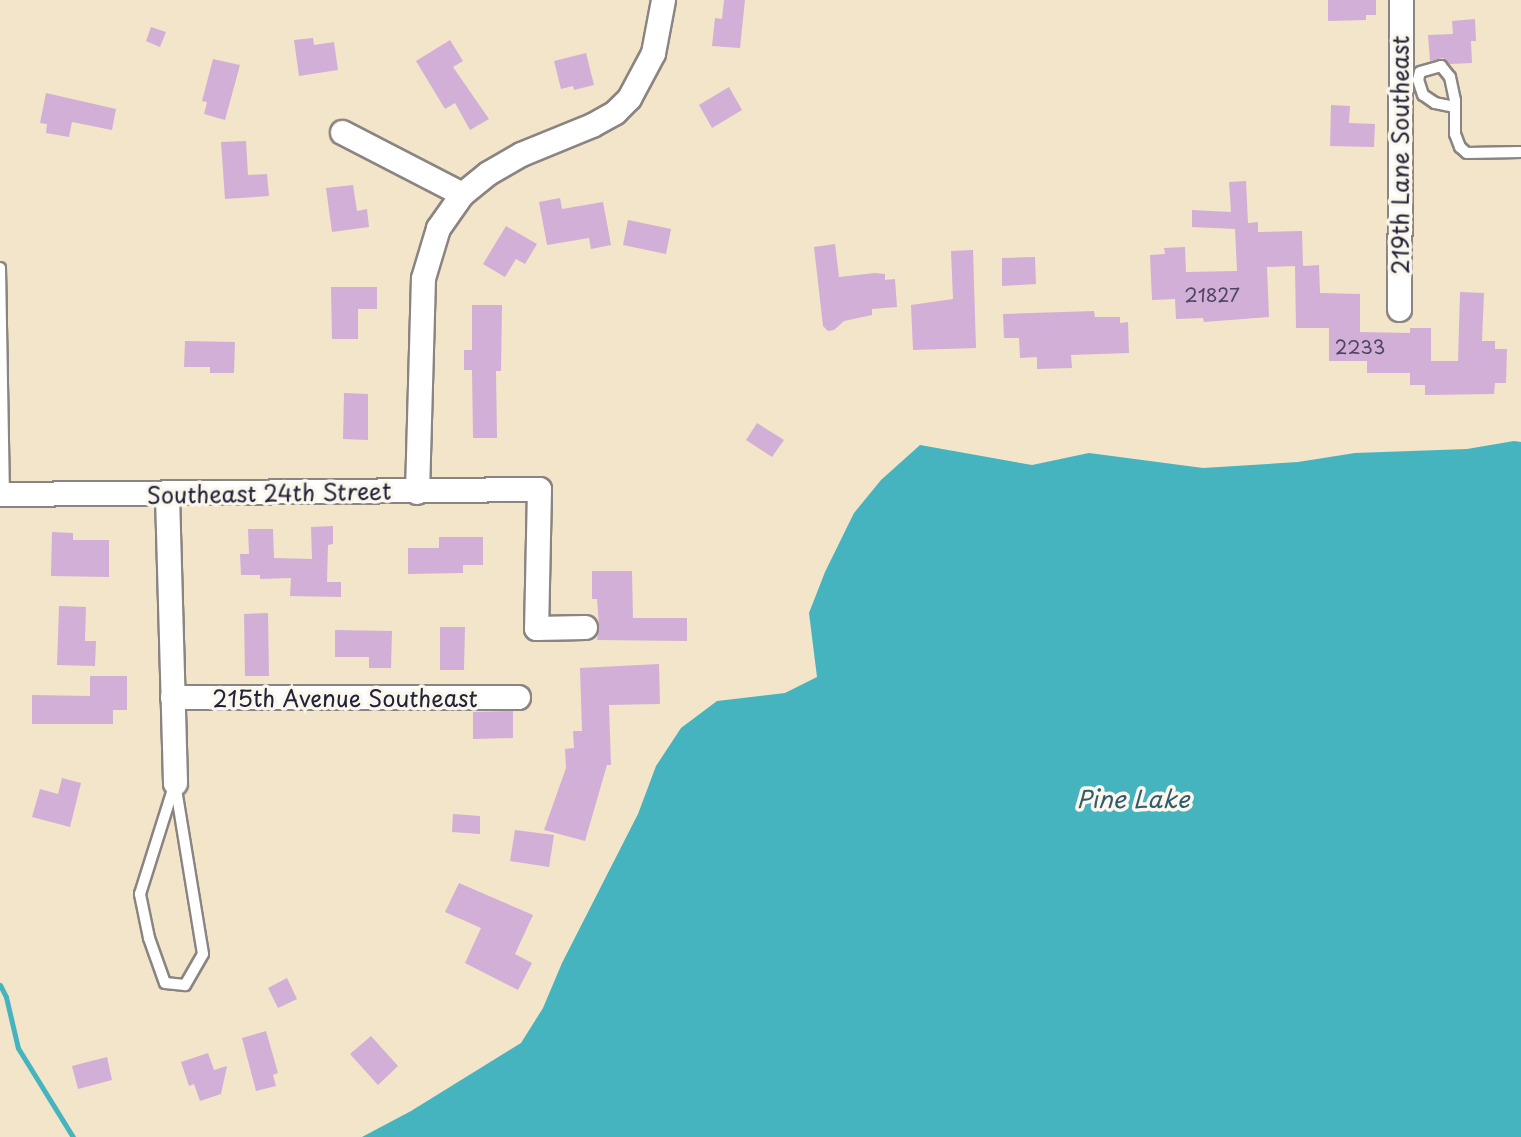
<!DOCTYPE html>
<html>
<head>
<meta charset="utf-8">
<style>
	body { margin:0 }
	#map { position:relative; width:1521px; height:1137px; overflow:hidden; background:#f2e5ca; font-family:"Playpen Sans",sans-serif }
	div>[style] { position:absolute }
	[style*='--x'] { left:calc(var(--x)*1px); top:calc(var(--y)*1px); width:calc(var(--w)*1px); rotate:calc(var(--a)*1deg) }
	.water>* { inset:0; background:#45b4be }
	.stream>* { height:5px; margin:-2.5px; padding:0 2.5px; transform-origin:2.5px; border-radius:2.5px; background:#45b4be }
	.building>* { inset:0; background:#d2afd6 }
	.roads { filter:drop-shadow(2px 0 #8a8482) drop-shadow(-2px 0 #8a8482) drop-shadow(0 2px #8a8482) drop-shadow(0 -2px #8a8482) }
	.lane>* { height:10px; margin:-5px; padding:0 5px; transform-origin:5px; border-radius:5px; background:#fff }
	.street>* { height:23px; margin:-11.5px; padding:0 11.5px; transform-origin:11.5px; border-radius:11.5px; background:#fff }
	span { translate:-50% -50%; white-space:nowrap; text-align:center; line-height:1.15; -webkit-text-stroke:7px #fbf7ec; paint-order:stroke }
	.number-label { font-size:19px; color:#4e4562 }
	.number-label span { -webkit-text-stroke-width:0 }
	.street-label { font-size:23px; color:#22223b }
	.water-label { font-size:24px; color:#305c6f; font-style:italic }
</style>
</head>
<body>
<div id="map">
	<div class="water">
		<div style="clip-path:polygon(1514px 441px,1521px 442px,1521px 1137px,362px 1137px,411px 1111px,521px 1043px,543px 1008px,562px 963px,638px 814px,656px 766px,681px 728px,717px 701px,785px 693px,817px 677px,809px 613px,825px 572px,854px 513px,881px 480px,920px 445px,1032px 465px,1089px 453px,1203px 468px,1298px 462px,1355px 453px,1467px 449px)"></div>
	</div>
	<div class="stream">
		<div style="--x:0;--y:985;--w:13;--a:63"></div>
		<div style="--x:6;--y:997;--w:52;--a:76.8"></div>
		<div style="--x:18;--y:1048;--w:105;--a:58.3"></div>
	</div>
	<div class="building">
		<div style="clip-path:polygon(724px 0,745px 0,740px 48px,712px 46px,715px 18px,722px 19px)"></div>
		<div style="clip-path:polygon(1328px 0,1376px 0,1376px 15px,1366px 15px,1366px 20px,1328px 21px)"></div>
		<div style="clip-path:polygon(1475px 19px,1476px 41px,1471px 41px,1472px 63px,1449px 64px,1443px 58px,1430px 61px,1428px 35px,1453px 34px,1452px 21px)"></div>
		<div style="clip-path:polygon(151px 27px,166px 32px,160px 47px,146px 41px)"></div>
		<div style="clip-path:polygon(313px 38px,314px 45px,334px 42px,338px 70px,299px 76px,294px 40px)"></div>
		<div style="clip-path:polygon(450px 40px,463px 61px,453px 67px,489px 119px,470px 130px,455px 103px,445px 109px,416px 61px)"></div>
		<div style="clip-path:polygon(586px 53px,594px 85px,574px 90px,573px 86px,561px 89px,554px 61px)"></div>
		<div style="clip-path:polygon(213px 59px,240px 65px,225px 120px,204px 114px,207px 102px,202px 101px)"></div>
		<div style="clip-path:polygon(729px 87px,742px 110px,712px 128px,699px 105px)"></div>
		<div style="clip-path:polygon(46px 93px,116px 109px,112px 130px,72px 122px,69px 137px,46px 133px,47px 124px,40px 123px)"></div>
		<div style="clip-path:polygon(1331px 105px,1350px 106px,1349px 123px,1375px 124px,1374px 147px,1330px 146px)"></div>
		<div style="clip-path:polygon(246px 141px,248px 175px,267px 174px,269px 196px,225px 199px,221px 142px)"></div>
		<div style="clip-path:polygon(1246px 181px,1248px 223px,1258px 222px,1258px 232px,1302px 231px,1303px 266px,1319px 265px,1320px 293px,1360px 294px,1360px 332px,1410px 333px,1410px 328px,1431px 328px,1431px 361px,1458px 361px,1460px 292px,1484px 293px,1482px 341px,1495px 341px,1495px 349px,1507px 349px,1506px 383px,1495px 383px,1494px 394px,1425px 395px,1425px 385px,1410px 385px,1410px 373px,1367px 373px,1367px 361px,1329px 361px,1329px 328px,1296px 328px,1295px 266px,1267px 267px,1269px 317px,1204px 322px,1203px 318px,1176px 319px,1175px 299px,1152px 300px,1150px 255px,1165px 254px,1164px 248px,1185px 247px,1186px 272px,1237px 271px,1235px 229px,1192px 227px,1192px 210px,1231px 212px,1229px 182px)"></div>
		<div style="clip-path:polygon(353px 185px,357px 211px,367px 209px,369px 227px,332px 232px,326px 188px)"></div>
		<div style="clip-path:polygon(560px 198px,562px 209px,603px 202px,611px 245px,591px 249px,589px 238px,547px 245px,539px 202px)"></div>
		<div style="clip-path:polygon(628px 220px,671px 229px,666px 254px,623px 245px)"></div>
		<div style="clip-path:polygon(506px 226px,537px 244px,525px 264px,516px 259px,505px 277px,483px 264px)"></div>
		<div style="clip-path:polygon(835px 244px,839px 277px,875px 273px,885px 274px,885px 280px,895px 279px,897px 307px,872px 309px,872px 315px,844px 321px,834px 330px,828px 331px,823px 326px,814px 247px)"></div>
		<div style="clip-path:polygon(973px 250px,976px 348px,913px 350px,911px 305px,953px 299px,951px 251px)"></div>
		<div style="clip-path:polygon(1035px 257px,1036px 284px,1002px 286px,1002px 258px)"></div>
		<div style="clip-path:polygon(331px 287px,377px 287px,377px 309px,358px 309px,358px 339px,332px 339px)"></div>
		<div style="clip-path:polygon(472px 305px,502px 305px,501px 371px,496px 371px,497px 438px,473px 438px,472px 370px,464px 370px,464px 350px,472px 350px)"></div>
		<div style="clip-path:polygon(1094px 311px,1095px 317px,1120px 317px,1120px 323px,1128px 322px,1129px 353px,1071px 355px,1072px 368px,1037px 369px,1037px 357px,1020px 358px,1019px 338px,1004px 338px,1003px 314px)"></div>
		<div style="clip-path:polygon(185px 341px,235px 342px,234px 373px,210px 373px,210px 367px,184px 367px)"></div>
		<div style="clip-path:polygon(344px 393px,368px 394px,368px 440px,343px 439px)"></div>
		<div style="clip-path:polygon(757px 423px,784px 440px,772px 457px,746px 440px)"></div>
		<div style="clip-path:polygon(333px 526px,333px 544px,328px 545px,327px 582px,341px 582px,341px 597px,290px 596px,291px 578px,260px 579px,260px 575px,241px 575px,240px 554px,249px 554px,248px 529px,273px 529px,274px 558px,312px 559px,311px 527px)"></div>
		<div style="clip-path:polygon(52px 532px,73px 533px,73px 540px,109px 540px,109px 577px,51px 576px)"></div>
		<div style="clip-path:polygon(439px 537px,483px 537px,483px 565px,463px 565px,463px 573px,408px 574px,408px 548px,439px 548px)"></div>
		<div style="clip-path:polygon(592px 571px,632px 571px,633px 618px,687px 618px,687px 641px,597px 640px,599px 626px,597px 599px,592px 599px)"></div>
		<div style="clip-path:polygon(59px 606px,86px 607px,85px 641px,96px 641px,95px 666px,57px 665px)"></div>
		<div style="clip-path:polygon(268px 613px,269px 676px,245px 676px,244px 614px)"></div>
		<div style="clip-path:polygon(440px 627px,465px 627px,464px 670px,440px 670px)"></div>
		<div style="clip-path:polygon(335px 630px,392px 631px,391px 668px,369px 668px,369px 657px,335px 657px)"></div>
		<div style="clip-path:polygon(659px 664px,660px 704px,609px 705px,611px 765px,607px 765px,585px 841px,544px 830px,566px 768px,565px 749px,574px 748px,573px 731px,582px 731px,580px 668px)"></div>
		<div style="clip-path:polygon(90px 676px,127px 676px,127px 710px,113px 710px,113px 724px,32px 724px,32px 695px,90px 696px)"></div>
		<div style="clip-path:polygon(513px 711px,513px 738px,473px 739px,473px 712px)"></div>
		<div style="clip-path:polygon(62px 778px,81px 783px,70px 827px,32px 817px,40px 789px,58px 794px)"></div>
		<div style="clip-path:polygon(453px 814px,480px 816px,480px 834px,452px 832px)"></div>
		<div style="clip-path:polygon(515px 830px,554px 835px,549px 867px,510px 861px)"></div>
		<div style="clip-path:polygon(459px 883px,533px 915px,515px 954px,532px 963px,518px 990px,465px 963px,481px 928px,445px 912px)"></div>
		<div style="clip-path:polygon(287px 978px,297px 999px,278px 1008px,268px 988px)"></div>
		<div style="clip-path:polygon(266px 1031px,278px 1073px,273px 1075px,276px 1086px,256px 1091px,242px 1038px)"></div>
		<div style="clip-path:polygon(371px 1036px,398px 1066px,378px 1085px,350px 1054px)"></div>
		<div style="clip-path:polygon(208px 1053px,214px 1070px,227px 1066px,221px 1094px,200px 1101px,194px 1084px,189px 1086px,181px 1062px)"></div>
		<div style="clip-path:polygon(107px 1057px,112px 1080px,78px 1089px,72px 1066px)"></div>
	</div>
	<div class="roads">
		<div class="lane">
			<div style="--x:1455;--y:107;--w:20;--a:-169"></div>
			<div style="--x:1435;--y:103;--w:14;--a:-146"></div>
			<div style="--x:1423;--y:95;--w:16;--a:-108"></div>
			<div style="--x:1418;--y:80;--w:8;--a:-76"></div>
			<div style="--x:1420;--y:72;--w:22;--a:-16"></div>
			<div style="--x:1441;--y:66;--w:14;--a:51"></div>
			<div style="--x:1450;--y:77;--w:24;--a:78"></div>
			<div style="--x:1455;--y:100;--w:34;--a:90"></div>
			<div style="--x:1455;--y:134;--w:14;--a:69"></div>
			<div style="--x:1460;--y:147;--w:9;--a:41"></div>
			<div style="--x:1467;--y:153;--w:54;--a:-1.1"></div>
			<div style="--x:0;--y:268;--w:226;--a:89"></div>
			<div style="--x:175;--y:783;--w:173;--a:80.7"></div>
			<div style="--x:203;--y:954;--w:36;--a:120"></div>
			<div style="--x:185;--y:985;--w:20;--a:-174"></div>
			<div style="--x:165;--y:983;--w:48;--a:-109.6"></div>
			<div style="--x:149;--y:938;--w:45;--a:-101.6"></div>
			<div style="--x:140;--y:894;--w:116;--a:-72.5"></div>
		</div>
		<div class="street">
			<div style="--x:342;--y:132;--w:135;--a:27.3"></div>
			<div style="--x:1399;--y:309;--w:309;--a:-89.6"></div>
			<div style="--x:417;--y:492;--w:214;--a:-88.4"></div>
			<div style="--x:423;--y:278;--w:52;--a:-73.3"></div>
			<div style="--x:438;--y:228;--w:42;--a:-54.8"></div>
			<div style="--x:462;--y:194;--w:33;--a:-39"></div>
			<div style="--x:488;--y:173;--w:38;--a:-30"></div>
			<div style="--x:521;--y:154;--w:77;--a:-22.2"></div>
			<div style="--x:592;--y:125;--w:26;--a:-29"></div>
			<div style="--x:615;--y:112;--w:20;--a:-45"></div>
			<div style="--x:629;--y:98;--w:51;--a:-61.9"></div>
			<div style="--x:653;--y:53;--w:54;--a:-79.3"></div>
			<div style="--x:0;--y:494;--w:539;--a:-0.53"></div>
			<div style="--x:539;--y:489;--w:139;--a:91.2"></div>
			<div style="--x:536;--y:628;--w:49;--a:-1.2"></div>
			<div style="--x:167;--y:495;--w:288;--a:88.4"></div>
			<div style="--x:172;--y:697;--w:346;--a:0"></div>
		</div>
	</div>
	<div class="number-label">
		<span style="left:1212px;top:295px">21827</span>
		<span style="left:1360px;top:347px">2233</span>
	</div>
	<div class="street-label">
		<span style="left:1400px;top:155px;rotate:-90deg">219th Lane Southeast</span>
		<span style="left:269px;top:493px;rotate:-1deg">Southeast 24th Street</span>
		<span style="left:345px;top:698px">215th Avenue Southeast</span>
	</div>
	<div class="water-label">
		<span style="left:1133px;top:799px">Pine Lake</span>
	</div>
</div>
</body>
</html>
